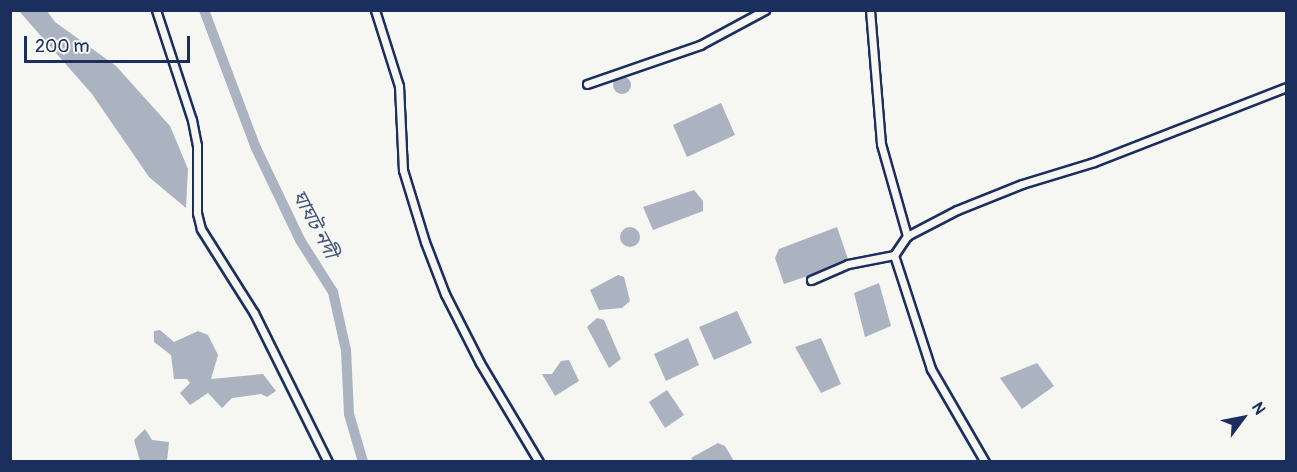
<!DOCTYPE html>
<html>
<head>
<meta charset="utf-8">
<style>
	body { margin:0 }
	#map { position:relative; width:1297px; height:472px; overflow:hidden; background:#f6f6f2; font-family:Pangolin,"Noto Sans Bengali",sans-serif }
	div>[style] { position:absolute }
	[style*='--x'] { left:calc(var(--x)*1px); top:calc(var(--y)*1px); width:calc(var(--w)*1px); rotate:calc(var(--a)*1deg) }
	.water>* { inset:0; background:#abb2c0 }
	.round { border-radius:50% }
	.river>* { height:10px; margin:-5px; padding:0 5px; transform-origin:5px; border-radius:5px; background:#abb2c0 }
	.roads { filter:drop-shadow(2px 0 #1b2f5e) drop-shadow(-2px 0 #1b2f5e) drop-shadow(0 2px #1b2f5e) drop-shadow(0 -2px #1b2f5e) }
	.street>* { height:7px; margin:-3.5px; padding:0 3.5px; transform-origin:3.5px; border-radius:3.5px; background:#f6f6f2 }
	span { translate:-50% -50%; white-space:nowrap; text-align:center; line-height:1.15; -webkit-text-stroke:6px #f6f6f2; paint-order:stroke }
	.water-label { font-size:20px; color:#46567b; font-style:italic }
	.frame { position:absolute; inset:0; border:12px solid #1b2f5e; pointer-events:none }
	.north { position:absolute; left:1213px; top:388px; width:60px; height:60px; -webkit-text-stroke:4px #f6f6f2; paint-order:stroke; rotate:58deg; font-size:16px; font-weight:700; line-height:24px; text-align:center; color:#1b2f5e }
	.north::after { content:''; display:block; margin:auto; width:21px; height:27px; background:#1b2f5e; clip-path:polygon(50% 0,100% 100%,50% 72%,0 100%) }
	.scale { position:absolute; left:24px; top:36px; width:166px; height:27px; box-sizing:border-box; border:3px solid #1b2f5e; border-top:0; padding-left:8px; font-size:18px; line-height:21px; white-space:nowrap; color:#1b2f5e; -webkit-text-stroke:4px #f6f6f2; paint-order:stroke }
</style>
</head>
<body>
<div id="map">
	<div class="water">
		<div style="clip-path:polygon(19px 11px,47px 11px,55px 22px,116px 66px,170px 126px,188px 169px,186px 208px,149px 177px,92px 94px)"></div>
		<div class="round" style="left:613px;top:76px;width:18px;height:18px"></div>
		<div style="clip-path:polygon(721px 103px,735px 135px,687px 157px,673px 125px)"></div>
		<div style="clip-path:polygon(694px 190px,703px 201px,703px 211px,653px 230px,643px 207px)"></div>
		<div class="round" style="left:620px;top:227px;width:20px;height:20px"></div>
		<div style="clip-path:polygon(837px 227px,849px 262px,784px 284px,775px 258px,779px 249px)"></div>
		<div style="clip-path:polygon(618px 275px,624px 277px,630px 301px,622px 308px,599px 310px,590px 290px)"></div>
		<div style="clip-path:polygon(879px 283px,891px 326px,865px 337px,854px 293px)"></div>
		<div style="clip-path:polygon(737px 311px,752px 343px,714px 360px,699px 327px)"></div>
		<div style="clip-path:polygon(597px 318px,604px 320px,621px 359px,609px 368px,587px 327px)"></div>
		<div style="clip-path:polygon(160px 330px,174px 342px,198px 331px,208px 335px,218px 355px,211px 379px,263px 374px,276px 391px,267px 397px,261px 394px,232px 398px,222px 408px,208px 393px,190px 405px,180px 393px,190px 383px,187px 379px,174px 379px,171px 355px,154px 342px,154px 331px)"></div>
		<div style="clip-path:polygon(688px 338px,699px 365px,666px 381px,654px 354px)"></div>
		<div style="clip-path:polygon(821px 338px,841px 384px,821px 393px,795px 347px)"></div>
		<div style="clip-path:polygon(569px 360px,579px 381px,555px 396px,542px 374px,552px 374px,561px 361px)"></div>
		<div style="clip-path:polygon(1037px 363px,1054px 386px,1022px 409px,1000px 378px)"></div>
		<div style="clip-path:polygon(667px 390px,684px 415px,665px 428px,649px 402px)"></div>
		<div style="clip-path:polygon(145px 429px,152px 440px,169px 442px,167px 461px,140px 461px,134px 440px)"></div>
		<div style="clip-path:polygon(718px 443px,725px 446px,734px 461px,693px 461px,691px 458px)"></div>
	</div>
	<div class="river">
		<div style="--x:204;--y:10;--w:147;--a:69.4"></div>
		<div style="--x:256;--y:148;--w:102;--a:64.4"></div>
		<div style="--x:300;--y:240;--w:62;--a:57.6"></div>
		<div style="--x:333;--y:292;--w:59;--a:77.4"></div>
		<div style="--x:346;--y:350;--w:64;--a:87.3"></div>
		<div style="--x:349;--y:414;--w:50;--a:73.7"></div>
	</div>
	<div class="roads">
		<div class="street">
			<div style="--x:156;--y:10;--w:116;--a:71.9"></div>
			<div style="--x:192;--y:120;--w:25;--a:79"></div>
			<div style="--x:197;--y:145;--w:68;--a:90"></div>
			<div style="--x:197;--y:213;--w:16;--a:76"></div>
			<div style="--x:201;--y:229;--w:99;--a:57.8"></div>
			<div style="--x:254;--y:313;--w:166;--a:63.6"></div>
			<div style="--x:375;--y:10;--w:80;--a:72.5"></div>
			<div style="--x:399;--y:86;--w:84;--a:87.3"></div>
			<div style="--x:403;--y:170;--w:75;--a:73"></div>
			<div style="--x:425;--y:242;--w:56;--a:69"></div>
			<div style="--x:445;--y:294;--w:77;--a:63.1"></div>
			<div style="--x:480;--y:363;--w:115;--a:59.2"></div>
			<div style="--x:870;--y:10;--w:134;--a:85.3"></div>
			<div style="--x:881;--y:144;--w:96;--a:74.2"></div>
			<div style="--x:907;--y:236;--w:23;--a:124"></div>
			<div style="--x:894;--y:255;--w:120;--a:72"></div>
			<div style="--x:931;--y:369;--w:108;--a:59.9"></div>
			<div style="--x:587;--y:84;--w:120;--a:-19"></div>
			<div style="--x:700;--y:45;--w:74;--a:-28.3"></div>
			<div style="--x:907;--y:236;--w:56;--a:-27.5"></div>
			<div style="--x:957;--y:210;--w:70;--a:-21.8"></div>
			<div style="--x:1022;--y:184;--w:75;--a:-17"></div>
			<div style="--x:1094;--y:162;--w:206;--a:-21.3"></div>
			<div style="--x:811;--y:280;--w:40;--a:-23.4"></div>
			<div style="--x:848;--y:264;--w:47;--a:-11.1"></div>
		</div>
	</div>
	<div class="water-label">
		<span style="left:315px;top:224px;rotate:62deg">ঘাঘট নদী</span>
	</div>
	<div class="frame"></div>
	<div class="north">N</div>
	<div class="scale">200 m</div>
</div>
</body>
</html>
